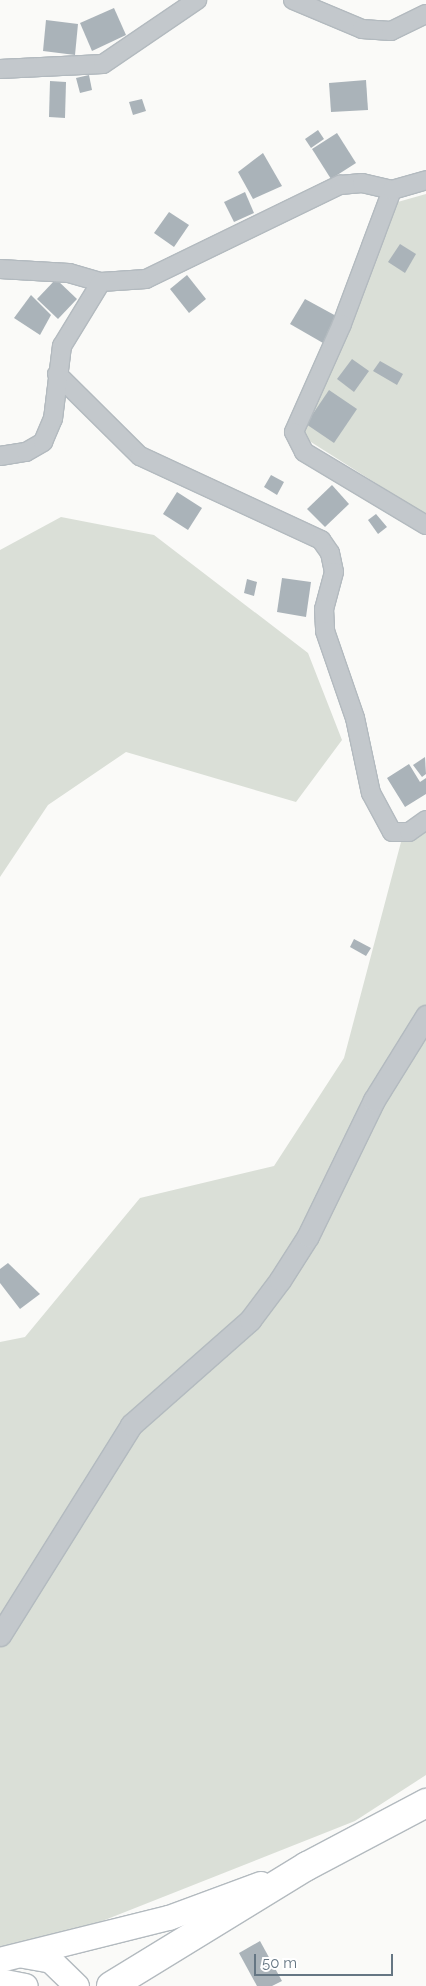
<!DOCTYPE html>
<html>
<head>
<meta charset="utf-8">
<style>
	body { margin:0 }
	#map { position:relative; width:426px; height:1986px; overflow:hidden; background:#fafaf8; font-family:Raleway,sans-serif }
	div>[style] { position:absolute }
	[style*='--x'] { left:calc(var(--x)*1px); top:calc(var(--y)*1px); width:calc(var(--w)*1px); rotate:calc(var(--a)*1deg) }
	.green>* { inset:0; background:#dadfd7 }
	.building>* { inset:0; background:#aab3b9 }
	.roads { filter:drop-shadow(1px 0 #b3babf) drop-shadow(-1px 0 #b3babf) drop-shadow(0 1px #b3babf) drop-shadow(0 -1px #b3babf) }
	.minor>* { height:18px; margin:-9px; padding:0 9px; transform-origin:9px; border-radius:9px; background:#c3c8cc }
	.tertiary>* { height:21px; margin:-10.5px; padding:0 10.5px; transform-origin:10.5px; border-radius:10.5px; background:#c3c8cc }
	.secondary>* { height:24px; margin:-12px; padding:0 12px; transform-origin:12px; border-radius:12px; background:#fff }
	.primary>* { height:28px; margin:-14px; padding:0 14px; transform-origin:14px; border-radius:14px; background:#fff }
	span { translate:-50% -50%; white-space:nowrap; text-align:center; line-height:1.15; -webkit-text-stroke:5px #fff; paint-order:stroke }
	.scale { position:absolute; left:254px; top:1954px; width:139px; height:22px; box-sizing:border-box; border:2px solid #657683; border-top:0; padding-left:6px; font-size:15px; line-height:18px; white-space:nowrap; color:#657683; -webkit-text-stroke:4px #fff; paint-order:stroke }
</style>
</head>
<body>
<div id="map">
	<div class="green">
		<div style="clip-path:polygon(426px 194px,426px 515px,292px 430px,387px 205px)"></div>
		<div style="clip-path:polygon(61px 517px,154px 535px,308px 653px,342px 740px,296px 802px,126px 752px,48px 805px,0 877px,0 550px)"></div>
		<div style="clip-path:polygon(426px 823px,426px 1775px,355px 1821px,82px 1929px,0 1948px,0 1342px,25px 1337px,140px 1198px,274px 1166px,344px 1058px,401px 842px)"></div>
	</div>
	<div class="building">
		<div style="clip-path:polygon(114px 8px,126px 35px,92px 51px,80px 23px)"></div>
		<div style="clip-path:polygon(46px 20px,78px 24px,75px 55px,43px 51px)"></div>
		<div style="clip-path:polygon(89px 75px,92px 90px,80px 93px,76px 78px)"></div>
		<div style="clip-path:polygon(366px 80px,368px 110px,331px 112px,329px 83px)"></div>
		<div style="clip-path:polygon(50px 81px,66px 82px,65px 118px,49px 117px)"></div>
		<div style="clip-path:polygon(142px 99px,146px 111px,133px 115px,129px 102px)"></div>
		<div style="clip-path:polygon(318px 130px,324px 139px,311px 148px,305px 139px)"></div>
		<div style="clip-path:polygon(337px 133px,356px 163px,331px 179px,312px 149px)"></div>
		<div style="clip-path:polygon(263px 153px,282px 186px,253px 199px,238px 172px)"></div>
		<div style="clip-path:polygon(245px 192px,254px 213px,234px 222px,224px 202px)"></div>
		<div style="clip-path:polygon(169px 212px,189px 225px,174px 247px,154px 233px)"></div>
		<div style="clip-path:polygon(400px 244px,416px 254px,405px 273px,388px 262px)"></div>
		<div style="clip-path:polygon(187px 275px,206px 299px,189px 313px,170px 289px)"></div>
		<div style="clip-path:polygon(56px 279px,77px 299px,58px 319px,37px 299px)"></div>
		<div style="clip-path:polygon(31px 295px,51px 315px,40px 335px,14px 318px)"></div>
		<div style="clip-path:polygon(305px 299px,338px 317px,323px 343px,290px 324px)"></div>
		<div style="clip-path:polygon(352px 359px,369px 371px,354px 392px,337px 379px)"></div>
		<div style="clip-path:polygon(380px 361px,403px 374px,397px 385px,373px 371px)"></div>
		<div style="clip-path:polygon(329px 390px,357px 409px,334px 443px,306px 424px)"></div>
		<div style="clip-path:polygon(271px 475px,284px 482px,277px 495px,264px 487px)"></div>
		<div style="clip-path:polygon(332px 485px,349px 504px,325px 527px,307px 509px)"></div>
		<div style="clip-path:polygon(177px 492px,202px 508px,188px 530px,163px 514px)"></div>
		<div style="clip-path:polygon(376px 514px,387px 527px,378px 534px,368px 520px)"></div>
		<div style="clip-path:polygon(282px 578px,311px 582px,306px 617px,277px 612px)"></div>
		<div style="clip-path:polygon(247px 579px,257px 582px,254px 596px,244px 593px)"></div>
		<div style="clip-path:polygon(425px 757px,426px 774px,422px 777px,413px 765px)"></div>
		<div style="clip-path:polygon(409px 764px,420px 782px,426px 778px,426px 794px,405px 807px,387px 778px)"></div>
		<div style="clip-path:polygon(354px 939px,371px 948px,366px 956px,350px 947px)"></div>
		<div style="clip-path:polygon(8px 1263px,40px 1294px,20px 1309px,0 1283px,0 1269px)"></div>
		<div style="clip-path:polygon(260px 1941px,282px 1981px,272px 1986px,257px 1986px,239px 1953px)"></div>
	</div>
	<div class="roads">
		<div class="minor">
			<div style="--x:293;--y:0;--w:75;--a:22.8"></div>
			<div style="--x:362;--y:29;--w:29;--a:4"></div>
			<div style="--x:391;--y:31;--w:39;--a:-26"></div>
			<div style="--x:0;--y:69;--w:103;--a:-2.8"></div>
			<div style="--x:103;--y:64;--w:114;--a:-34.2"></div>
			<div style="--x:392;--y:190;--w:143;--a:110.5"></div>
			<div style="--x:342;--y:324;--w:118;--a:114"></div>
			<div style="--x:294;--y:432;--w:22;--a:63"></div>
			<div style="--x:304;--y:452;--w:142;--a:30.9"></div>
			<div style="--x:0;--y:269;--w:69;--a:3.3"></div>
			<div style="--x:69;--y:273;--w:33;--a:16"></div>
			<div style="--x:101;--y:282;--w:45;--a:-3.8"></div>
			<div style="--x:146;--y:279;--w:216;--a:-25.9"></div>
			<div style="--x:340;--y:185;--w:22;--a:-5"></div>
			<div style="--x:362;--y:183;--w:31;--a:13"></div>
			<div style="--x:392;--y:190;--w:35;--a:-16"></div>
			<div style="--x:57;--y:374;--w:117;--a:44.7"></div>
			<div style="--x:140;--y:456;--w:200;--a:24.9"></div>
			<div style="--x:321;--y:540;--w:16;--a:55"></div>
			<div style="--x:330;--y:553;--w:19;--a:78"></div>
			<div style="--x:334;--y:572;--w:38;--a:105"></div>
			<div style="--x:324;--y:609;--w:22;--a:87"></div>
			<div style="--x:325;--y:631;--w:92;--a:71"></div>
			<div style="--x:355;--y:718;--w:77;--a:78"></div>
			<div style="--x:371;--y:793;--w:44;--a:61.7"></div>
			<div style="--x:392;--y:832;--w:17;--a:0"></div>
			<div style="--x:409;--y:832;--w:21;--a:-35"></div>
			<div style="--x:0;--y:456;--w:26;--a:-9"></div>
			<div style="--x:26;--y:452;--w:20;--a:-30"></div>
			<div style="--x:43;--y:442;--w:25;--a:-67"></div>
			<div style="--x:53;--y:419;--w:74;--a:-83"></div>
			<div style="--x:62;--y:346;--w:75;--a:-58.6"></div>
		</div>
		<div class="tertiary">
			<div style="--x:0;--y:1635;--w:248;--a:-58"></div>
			<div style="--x:131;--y:1425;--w:159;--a:-41.4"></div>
			<div style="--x:250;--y:1320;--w:50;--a:-53.1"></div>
			<div style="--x:280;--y:1280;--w:52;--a:-57.5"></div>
			<div style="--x:308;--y:1236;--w:151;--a:-64.1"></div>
			<div style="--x:374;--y:1100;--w:99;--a:-58.2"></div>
		</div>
		<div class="secondary">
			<div style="--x:24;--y:1956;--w:27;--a:10"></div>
			<div style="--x:51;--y:1961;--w:36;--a:44"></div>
			<div style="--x:0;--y:1960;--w:174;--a:-14"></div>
			<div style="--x:169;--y:1918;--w:98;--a:-20.3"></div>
			<div style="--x:0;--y:1981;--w:26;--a:11"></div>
		</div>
		<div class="primary">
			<div style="--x:111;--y:1986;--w:230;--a:-31.5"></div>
			<div style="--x:307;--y:1866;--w:135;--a:-27.9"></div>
		</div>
	</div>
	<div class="scale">50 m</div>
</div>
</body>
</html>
